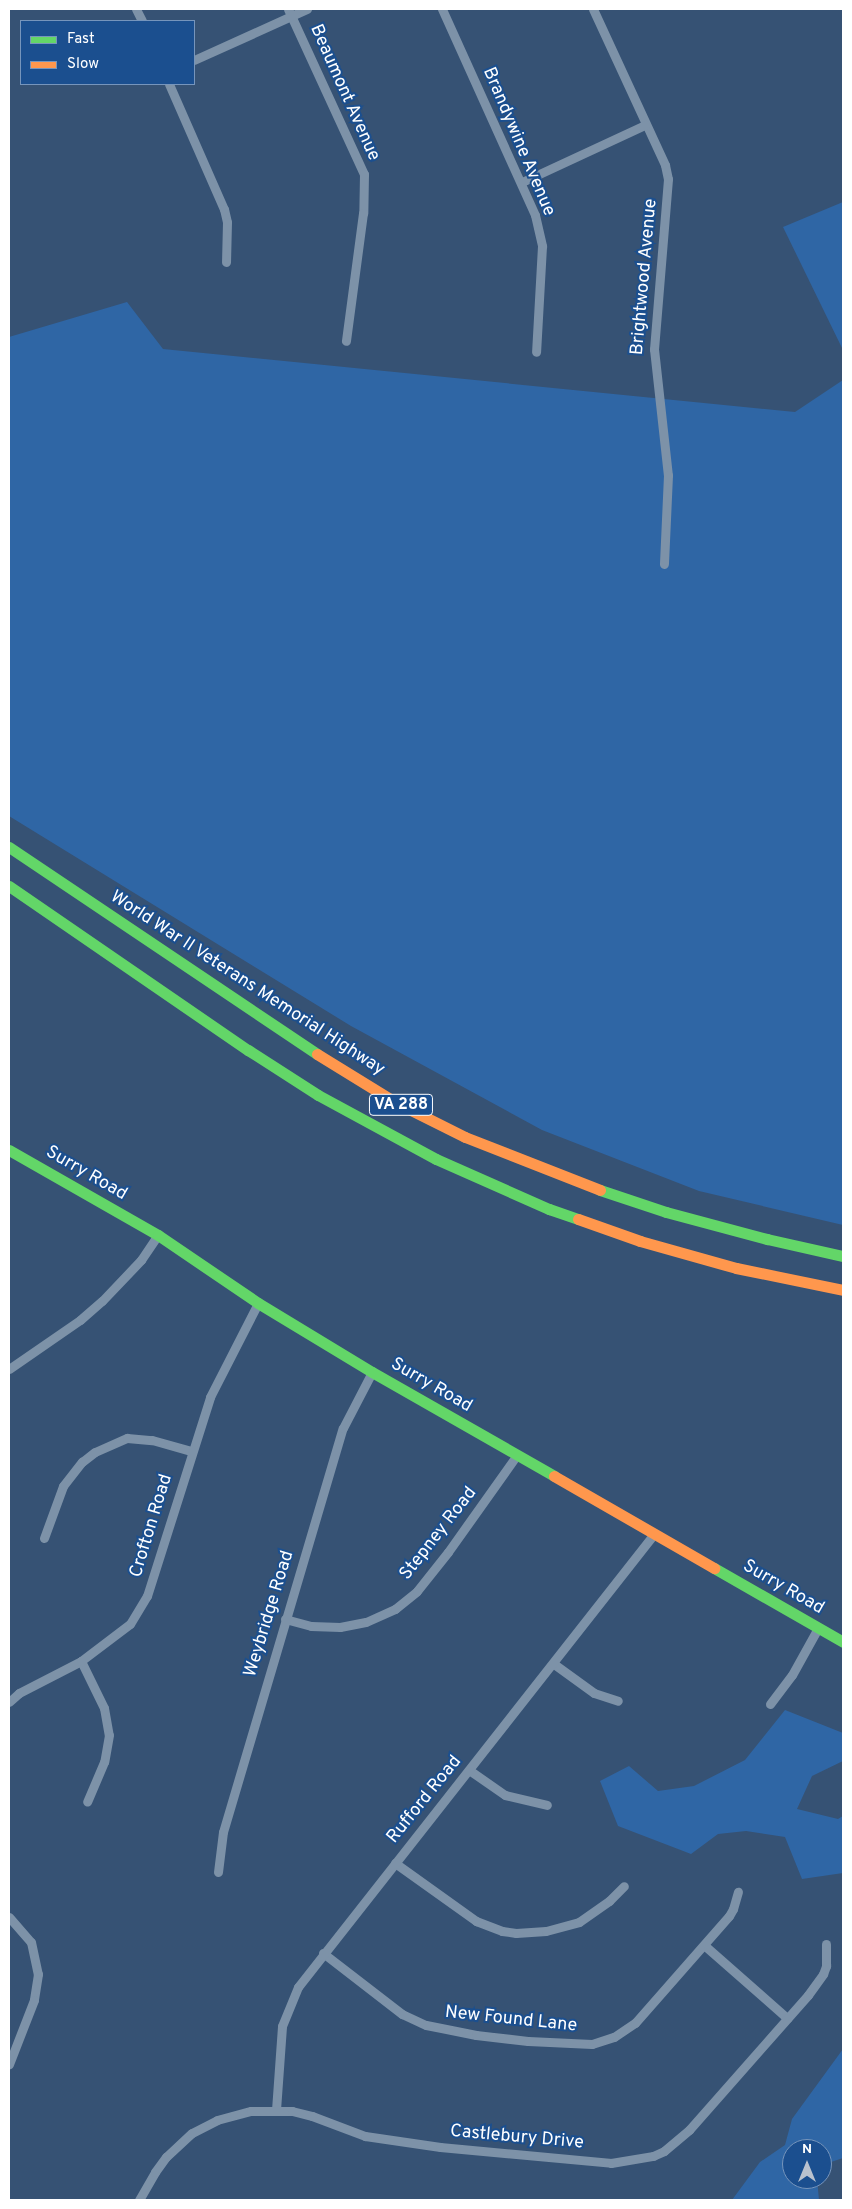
<!DOCTYPE html>
<html>
<head>
<meta charset="utf-8">
<style>
	body { margin:0 }
	#map { position:relative; width:852px; height:2209px; overflow:hidden; background:#365274; font-family:Overpass,sans-serif }
	div>[style] { position:absolute }
	[style*='--x'] { left:calc(var(--x)*1px); top:calc(var(--y)*1px); width:calc(var(--w)*1px); rotate:calc(var(--a)*1deg) }
	.green>* { inset:0; background:#2f66a5 }
	.street>* { height:9px; margin:-4.5px; padding:0 4.5px; transform-origin:4.5px; border-radius:4.5px; background:#7d92a8 }
	.fast>* { height:11px; margin:-5.5px; padding:0 5.5px; transform-origin:5.5px; border-radius:5.5px; background:#63d668 }
	.slow>* { height:11px; margin:-5.5px; padding:0 5.5px; transform-origin:5.5px; border-radius:5.5px; background:#ff974d }
	span { translate:-50% -50%; white-space:nowrap; text-align:center; line-height:1.15; -webkit-text-stroke:4px #1b4f8f; paint-order:stroke }
	.shield-label span { padding:1px 4px; background:#1b4f8f; border:1px solid; border-radius:4px; -webkit-text-stroke-width:0 }
	.shield-label { font-size:16px; color:#fff; font-weight:700 }
	.street-label { font-size:18px; color:#fff }
	.frame { position:absolute; inset:0; border:10px solid #fff; pointer-events:none }
	.legend { position:absolute; left:20px; top:20px; width:175px; height:65px; box-sizing:border-box; background:#1b4f8f; border:1px solid #7695bc; margin:0; padding:6px 9px; list-style:none; font-size:15px; color:#fff }
	.legend li { display:flex; align-items:center; gap:10px; height:25px }
	.legend b { width:25px; border:1px solid #7695bc }
	.north { position:absolute; left:782px; top:2139px; width:50px; height:50px; box-sizing:border-box; background:#1b4f8f; border:1px solid #7695bc; border-radius:50%; rotate:0deg; font-size:14px; font-weight:700; line-height:20px; text-align:center; color:#fff }
	.north::after { content:''; display:block; margin:auto; width:18px; height:22px; background:#b9c2ce; clip-path:polygon(50% 0,100% 100%,50% 72%,0 100%) }
</style>
</head>
<body>
<div id="map">
	<div class="green">
		<div style="clip-path:polygon(843px 202px,843px 350px,783px 227px)"></div>
		<div style="clip-path:polygon(127px 302px,163px 349px,795px 412px,843px 380px,843px 1225px,699px 1191px,542px 1130px,351px 1026px,9px 816px,9px 337px)"></div>
		<div style="clip-path:polygon(785px 1710px,843px 1733px,843px 1761px,812px 1776px,797px 1809px,838px 1819px,843px 1816px,843px 1873px,802px 1879px,785px 1837px,746px 1831px,718px 1834px,691px 1854px,618px 1826px,600px 1781px,629px 1766px,658px 1791px,694px 1786px,745px 1760px)"></div>
		<div style="clip-path:polygon(843px 2049px,843px 2158px,822px 2165px,822px 2149px,792px 2149px,792px 2179px,817px 2179px,819px 2200px,732px 2200px,760px 2162px,785px 2145px,792px 2119px)"></div>
	</div>
	<div class="street">
		<div style="--x:136;--y:9;--w:13;--a:63"></div>
		<div style="--x:288;--y:9;--w:182;--a:65.3"></div>
		<div style="--x:364;--y:174;--w:39;--a:91"></div>
		<div style="--x:363;--y:213;--w:129;--a:97.6"></div>
		<div style="--x:442;--y:9;--w:226;--a:65.7"></div>
		<div style="--x:535;--y:215;--w:32;--a:77"></div>
		<div style="--x:542;--y:246;--w:106;--a:93.2"></div>
		<div style="--x:593;--y:9;--w:172;--a:65.2"></div>
		<div style="--x:665;--y:165;--w:14;--a:78"></div>
		<div style="--x:668;--y:179;--w:171;--a:94.7"></div>
		<div style="--x:654;--y:349;--w:127;--a:83.7"></div>
		<div style="--x:668;--y:475;--w:89;--a:92.6"></div>
		<div style="--x:194;--y:60;--w:124;--a:-24.3"></div>
		<div style="--x:169;--y:84;--w:137;--a:66.3"></div>
		<div style="--x:224;--y:209;--w:13;--a:77"></div>
		<div style="--x:227;--y:222;--w:40;--a:91.4"></div>
		<div style="--x:522;--y:182;--w:136;--a:-24.9"></div>
		<div style="--x:9;--y:1369;--w:86;--a:-34.6"></div>
		<div style="--x:80;--y:1320;--w:29;--a:-41"></div>
		<div style="--x:102;--y:1301;--w:57;--a:-46.4"></div>
		<div style="--x:141;--y:1260;--w:30;--a:-56"></div>
		<div style="--x:44;--y:1538;--w:55;--a:-69.9"></div>
		<div style="--x:63;--y:1486;--w:31;--a:-52"></div>
		<div style="--x:82;--y:1462;--w:16;--a:-38"></div>
		<div style="--x:95;--y:1452;--w:35;--a:-24"></div>
		<div style="--x:127;--y:1438;--w:25;--a:5"></div>
		<div style="--x:152;--y:1440;--w:41;--a:15.8"></div>
		<div style="--x:285;--y:1619;--w:27;--a:15"></div>
		<div style="--x:311;--y:1626;--w:29;--a:2"></div>
		<div style="--x:340;--y:1627;--w:26;--a:-11"></div>
		<div style="--x:366;--y:1622;--w:32;--a:-24"></div>
		<div style="--x:395;--y:1609;--w:28;--a:-39"></div>
		<div style="--x:417;--y:1591;--w:50;--a:-51.5"></div>
		<div style="--x:448;--y:1552;--w:119;--a:-54.6"></div>
		<div style="--x:81;--y:1661;--w:52;--a:63.9"></div>
		<div style="--x:104;--y:1708;--w:27;--a:80"></div>
		<div style="--x:109;--y:1735;--w:27;--a:100"></div>
		<div style="--x:104;--y:1762;--w:43;--a:113"></div>
		<div style="--x:554;--y:1664;--w:49;--a:35.9"></div>
		<div style="--x:594;--y:1693;--w:25;--a:18"></div>
		<div style="--x:9;--y:1702;--w:13;--a:-42"></div>
		<div style="--x:19;--y:1693;--w:70;--a:-27.3"></div>
		<div style="--x:81;--y:1661;--w:61;--a:-37.1"></div>
		<div style="--x:130;--y:1624;--w:33;--a:-59"></div>
		<div style="--x:147;--y:1596;--w:209;--a:-72.4"></div>
		<div style="--x:210;--y:1397;--w:106;--a:-62.9"></div>
		<div style="--x:770;--y:1704;--w:36;--a:-53"></div>
		<div style="--x:792;--y:1675;--w:54;--a:-61"></div>
		<div style="--x:469;--y:1770;--w:44;--a:34.8"></div>
		<div style="--x:505;--y:1795;--w:43;--a:13.4"></div>
		<div style="--x:395;--y:1863;--w:100;--a:35.6"></div>
		<div style="--x:476;--y:1921;--w:28;--a:21"></div>
		<div style="--x:502;--y:1931;--w:14;--a:8"></div>
		<div style="--x:516;--y:1933;--w:30;--a:-4"></div>
		<div style="--x:546;--y:1931;--w:34;--a:-15"></div>
		<div style="--x:579;--y:1922;--w:37;--a:-35"></div>
		<div style="--x:609;--y:1901;--w:21;--a:-45"></div>
		<div style="--x:218;--y:1872;--w:40;--a:-82.9"></div>
		<div style="--x:223;--y:1832;--w:421;--a:-73.5"></div>
		<div style="--x:343;--y:1428;--w:63;--a:-62.6"></div>
		<div style="--x:9;--y:1917;--w:33;--a:49"></div>
		<div style="--x:31;--y:1942;--w:33;--a:78"></div>
		<div style="--x:38;--y:1974;--w:26;--a:99"></div>
		<div style="--x:34;--y:2000;--w:69;--a:111.3"></div>
		<div style="--x:704;--y:1945;--w:111;--a:41.3"></div>
		<div style="--x:323;--y:1953;--w:100;--a:37.7"></div>
		<div style="--x:402;--y:2014;--w:26;--a:25"></div>
		<div style="--x:426;--y:2025;--w:51;--a:11.3"></div>
		<div style="--x:476;--y:2035;--w:52;--a:6.6"></div>
		<div style="--x:528;--y:2041;--w:64;--a:2.7"></div>
		<div style="--x:592;--y:2044;--w:23;--a:-18"></div>
		<div style="--x:614;--y:2037;--w:25;--a:-34"></div>
		<div style="--x:635;--y:2023;--w:142;--a:-48.7"></div>
		<div style="--x:729;--y:1916;--w:8;--a:-60"></div>
		<div style="--x:733;--y:1909;--w:18;--a:-74"></div>
		<div style="--x:276;--y:2110;--w:84;--a:-85.9"></div>
		<div style="--x:282;--y:2026;--w:42;--a:-67.7"></div>
		<div style="--x:298;--y:1987;--w:576;--a:-51.84"></div>
		<div style="--x:139;--y:2200;--w:32;--a:-60"></div>
		<div style="--x:155;--y:2172;--w:19;--a:-54"></div>
		<div style="--x:166;--y:2157;--w:35;--a:-43"></div>
		<div style="--x:192;--y:2133;--w:28;--a:-27"></div>
		<div style="--x:217;--y:2120;--w:35;--a:-15"></div>
		<div style="--x:251;--y:2111;--w:41;--a:0"></div>
		<div style="--x:292;--y:2111;--w:21;--a:14"></div>
		<div style="--x:312;--y:2116;--w:57;--a:20.7"></div>
		<div style="--x:365;--y:2136;--w:76;--a:8.3"></div>
		<div style="--x:440;--y:2147;--w:172;--a:5.3"></div>
		<div style="--x:611;--y:2163;--w:43;--a:-9.5"></div>
		<div style="--x:653;--y:2156;--w:12;--a:-24"></div>
		<div style="--x:664;--y:2151;--w:33;--a:-40"></div>
		<div style="--x:689;--y:2130;--w:180;--a:-48.6"></div>
		<div style="--x:808;--y:1995;--w:26;--a:-54"></div>
		<div style="--x:823;--y:1974;--w:9;--a:-69"></div>
		<div style="--x:826;--y:1966;--w:22;--a:-90"></div>
	</div>
	<div class="fast">
		<div style="--x:9;--y:847;--w:371;--a:33.9"></div>
		<div style="--x:9;--y:886;--w:290;--a:34.5"></div>
		<div style="--x:248;--y:1050;--w:83;--a:32.7"></div>
		<div style="--x:318;--y:1095;--w:134;--a:28.5"></div>
		<div style="--x:436;--y:1159;--w:124;--a:23.9"></div>
		<div style="--x:549;--y:1209;--w:31;--a:19"></div>
		<div style="--x:9;--y:1150;--w:172;--a:29.7"></div>
		<div style="--x:158;--y:1235;--w:121;--a:34.2"></div>
		<div style="--x:258;--y:1303;--w:133;--a:31.2"></div>
		<div style="--x:372;--y:1372;--w:210;--a:29.7"></div>
		<div style="--x:600;--y:1190;--w:70;--a:18.4"></div>
		<div style="--x:666;--y:1212;--w:105;--a:15"></div>
		<div style="--x:767;--y:1239;--w:78;--a:12.6"></div>
		<div style="--x:714;--y:1568;--w:149;--a:29.8"></div>
	</div>
	<div class="slow">
		<div style="--x:317;--y:1054;--w:92;--a:31.6"></div>
		<div style="--x:395;--y:1102;--w:78;--a:26.6"></div>
		<div style="--x:465;--y:1137;--w:145;--a:21.4"></div>
		<div style="--x:578;--y:1219;--w:66;--a:19.5"></div>
		<div style="--x:640;--y:1241;--w:100;--a:15.7"></div>
		<div style="--x:736;--y:1268;--w:109;--a:11.6"></div>
		<div style="--x:554;--y:1476;--w:185;--a:29.9"></div>
	</div>
	<div class="shield-label">
		<span style="left:401px;top:1105px">VA 288</span>
	</div>
	<div class="street-label">
		<span style="left:344px;top:93px;rotate:66deg">Beaumont Avenue</span>
		<span style="left:518px;top:142px;rotate:67deg">Brandywine Avenue</span>
		<span style="left:645px;top:277px;rotate:-85deg">Brightwood Avenue</span>
		<span style="left:247px;top:984px;rotate:33deg">World War II Veterans Memorial Highway</span>
		<span style="left:86px;top:1174px;rotate:30deg">Surry Road</span>
		<span style="left:431px;top:1386px;rotate:30deg">Surry Road</span>
		<span style="left:152px;top:1526px;rotate:-73deg">Crofton Road</span>
		<span style="left:439px;top:1534px;rotate:-52deg">Stepney Road</span>
		<span style="left:783px;top:1588px;rotate:30deg">Surry Road</span>
		<span style="left:270px;top:1614px;rotate:-73deg">Weybridge Road</span>
		<span style="left:425px;top:1800px;rotate:-51deg">Rufford Road</span>
		<span style="left:511px;top:2020px;rotate:6deg">New Found Lane</span>
		<span style="left:517px;top:2138px;rotate:5deg">Castlebury Drive</span>
	</div>
	<div class="frame"></div>
	<ul class="legend">
	<li><b style="height:6px;background:#63d668"></b>Fast</li>
	<li><b style="height:6px;background:#ff974d"></b>Slow</li>
	</ul>
	<div class="north">N</div>
</div>
</body>
</html>
